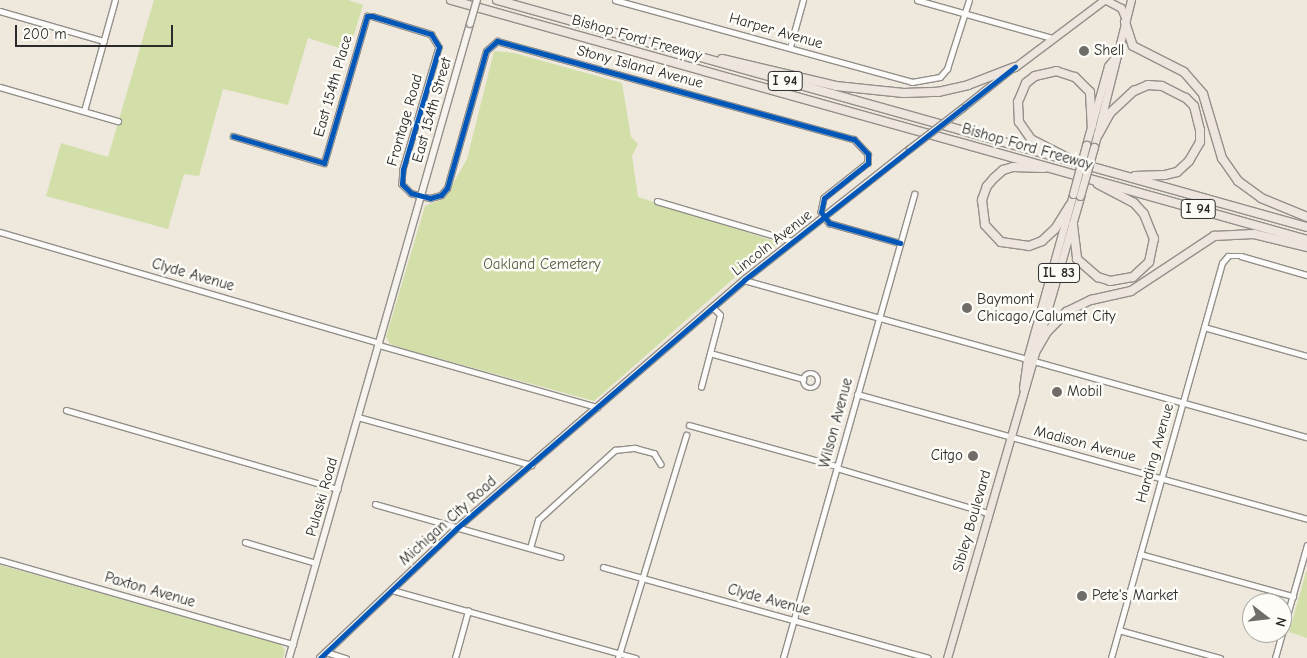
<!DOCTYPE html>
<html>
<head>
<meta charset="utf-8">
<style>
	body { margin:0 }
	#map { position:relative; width:1307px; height:658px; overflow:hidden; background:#efe8dd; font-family:"Comic Neue",sans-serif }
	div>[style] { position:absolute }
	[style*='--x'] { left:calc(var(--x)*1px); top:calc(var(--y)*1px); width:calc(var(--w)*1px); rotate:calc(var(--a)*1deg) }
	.green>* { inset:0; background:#d2dfa9 }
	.roads { filter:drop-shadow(1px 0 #938f8a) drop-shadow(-1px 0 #938f8a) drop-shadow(0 1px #938f8a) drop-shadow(0 -1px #938f8a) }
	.street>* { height:4.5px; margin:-2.25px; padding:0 2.25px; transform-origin:2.25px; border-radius:2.25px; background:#fdfcfa }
	.street>.ring { margin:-2.25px; padding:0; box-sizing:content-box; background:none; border:4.5px solid #fdfcfa; border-radius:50% }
	.secondary>* { height:6px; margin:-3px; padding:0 3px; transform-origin:3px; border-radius:3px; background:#f7f3ef }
	.primary>* { height:7px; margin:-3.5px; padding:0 3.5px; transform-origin:3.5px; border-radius:3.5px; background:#eee6de }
	.highway>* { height:8px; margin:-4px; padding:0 4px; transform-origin:4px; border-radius:4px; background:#eee6de }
	.bridges { filter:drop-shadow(1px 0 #938f8a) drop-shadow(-1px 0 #938f8a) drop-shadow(0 1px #938f8a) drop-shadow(0 -1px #938f8a) }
	.secondary-bridge>* { height:6px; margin:-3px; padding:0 3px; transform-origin:3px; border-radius:3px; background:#f7f3ef }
	.primary-bridge>* { height:7px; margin:-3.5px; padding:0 3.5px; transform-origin:3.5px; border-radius:3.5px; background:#eee6de }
	.cycleway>* { height:5px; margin:-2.5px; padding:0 2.5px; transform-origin:2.5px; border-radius:2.5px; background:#0057b8 }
	.dots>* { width:14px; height:14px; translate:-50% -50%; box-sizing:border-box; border:2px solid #fdfcf7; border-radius:50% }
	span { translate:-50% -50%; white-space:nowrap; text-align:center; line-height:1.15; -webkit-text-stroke:5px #fdfcf7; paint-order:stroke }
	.shield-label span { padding:1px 4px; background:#fdfcf7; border:1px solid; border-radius:4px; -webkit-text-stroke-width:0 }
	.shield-label { font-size:14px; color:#2b2b2b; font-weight:700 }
	.street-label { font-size:15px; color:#2b2b2b }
	.poi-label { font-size:15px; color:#2b2b2b }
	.left { translate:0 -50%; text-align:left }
	.right { translate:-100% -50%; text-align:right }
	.park-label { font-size:15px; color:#565f44 }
	.north { position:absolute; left:1242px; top:593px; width:50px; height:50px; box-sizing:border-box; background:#fdfcf7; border:1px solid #a9a8a5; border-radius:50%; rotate:106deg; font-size:14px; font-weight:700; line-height:20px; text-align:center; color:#2b2b2b }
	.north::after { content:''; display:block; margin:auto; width:18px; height:22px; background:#706d69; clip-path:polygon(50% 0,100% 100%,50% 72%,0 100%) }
	.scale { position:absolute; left:15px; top:25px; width:158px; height:22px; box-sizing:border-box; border:2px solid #2b2b2b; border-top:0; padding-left:6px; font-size:15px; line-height:18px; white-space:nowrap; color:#2b2b2b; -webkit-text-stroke:4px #fdfcf7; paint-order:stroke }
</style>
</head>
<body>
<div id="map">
	<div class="green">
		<div style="clip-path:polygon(154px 0,348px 0,363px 5px,349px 51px,308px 38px,288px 105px,223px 89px,199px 176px,184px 174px,168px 229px,46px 196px,61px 143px,108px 157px)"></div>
		<div style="clip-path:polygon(494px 51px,514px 53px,622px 83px,631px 137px,638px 144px,632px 156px,638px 197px,780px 243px,750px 264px,594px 401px,411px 351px,390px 344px,386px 337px,425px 206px,445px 198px,467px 159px)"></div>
		<div style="clip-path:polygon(0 565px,280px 644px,285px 650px,283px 658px,0 658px)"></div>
		<div style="clip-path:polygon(1307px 569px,1307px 638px,1289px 632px)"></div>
	</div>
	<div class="roads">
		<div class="street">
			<div style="--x:615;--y:0;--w:308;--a:15.4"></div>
			<div style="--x:912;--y:82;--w:28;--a:-10"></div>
			<div style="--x:940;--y:77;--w:11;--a:-49"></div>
			<div style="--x:947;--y:69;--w:72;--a:-72.3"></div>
			<div style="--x:917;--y:0;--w:140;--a:15.7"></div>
			<div style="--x:0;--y:11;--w:108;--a:16.1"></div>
			<div style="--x:790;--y:47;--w:49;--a:-74.5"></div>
			<div style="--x:0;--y:87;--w:123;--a:16.1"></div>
			<div style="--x:84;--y:111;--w:115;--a:-74.4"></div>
			<div style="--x:233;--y:136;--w:95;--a:16.5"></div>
			<div style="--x:324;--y:163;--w:153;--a:-73.7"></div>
			<div style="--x:367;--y:16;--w:5;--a:0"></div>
			<div style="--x:372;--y:16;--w:62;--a:17"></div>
			<div style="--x:431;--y:34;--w:15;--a:58"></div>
			<div style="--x:439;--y:47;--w:127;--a:106.4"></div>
			<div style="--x:403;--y:169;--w:15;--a:94"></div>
			<div style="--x:402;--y:184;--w:13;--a:45"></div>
			<div style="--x:411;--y:193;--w:20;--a:15"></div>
			<div style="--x:430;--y:198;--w:11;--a:-15"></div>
			<div style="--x:441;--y:195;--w:9;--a:-49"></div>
			<div style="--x:447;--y:188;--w:142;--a:-74.1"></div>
			<div style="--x:486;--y:51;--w:15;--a:-42"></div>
			<div style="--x:497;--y:41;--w:370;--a:15.4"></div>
			<div style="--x:854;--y:139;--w:21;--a:47"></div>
			<div style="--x:868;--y:154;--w:9;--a:90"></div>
			<div style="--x:868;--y:163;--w:56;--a:141.5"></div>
			<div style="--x:824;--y:198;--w:14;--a:102"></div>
			<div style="--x:821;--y:212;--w:14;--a:54"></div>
			<div style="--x:829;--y:223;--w:74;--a:15.7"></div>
			<div style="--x:657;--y:201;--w:141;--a:16.5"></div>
			<div style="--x:0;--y:232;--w:395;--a:16.3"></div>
			<div style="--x:744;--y:280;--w:294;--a:15.6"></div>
			<div style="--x:1204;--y:327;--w:107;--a:15.7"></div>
			<div style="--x:379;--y:345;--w:227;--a:15.9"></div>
			<div style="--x:710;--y:353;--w:97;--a:15.6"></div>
			<div style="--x:1034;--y:361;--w:283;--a:15.6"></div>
			<div class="ring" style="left:803px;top:373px;width:11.5px;height:11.5px"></div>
			<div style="--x:701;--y:387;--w:74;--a:-75.2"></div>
			<div style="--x:720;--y:315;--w:10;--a:-135"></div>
			<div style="--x:857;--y:394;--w:467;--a:15.5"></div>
			<div style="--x:66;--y:410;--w:283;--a:16.2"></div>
			<div style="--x:358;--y:417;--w:180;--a:15.5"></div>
			<div style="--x:689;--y:425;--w:154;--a:15.5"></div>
			<div style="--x:837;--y:468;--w:158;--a:16.6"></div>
			<div style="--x:375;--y:504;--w:193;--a:15.9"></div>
			<div style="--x:245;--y:542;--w:74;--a:16.5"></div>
			<div style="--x:530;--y:548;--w:29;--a:-74"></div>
			<div style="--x:538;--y:520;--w:104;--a:-42.3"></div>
			<div style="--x:615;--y:450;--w:20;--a:-6"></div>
			<div style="--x:635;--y:448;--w:20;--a:15"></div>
			<div style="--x:654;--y:453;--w:13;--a:58"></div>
			<div style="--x:1140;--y:554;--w:159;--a:15.4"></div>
			<div style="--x:0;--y:560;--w:305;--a:16"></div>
			<div style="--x:603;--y:567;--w:337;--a:15.6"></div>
			<div style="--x:392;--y:590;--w:253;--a:15.6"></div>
			<div style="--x:1119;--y:630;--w:105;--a:15.5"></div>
			<div style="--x:326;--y:652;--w:21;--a:17"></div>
			<div style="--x:455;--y:658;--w:49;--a:-74.5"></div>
			<div style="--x:618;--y:658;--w:233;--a:-73"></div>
			<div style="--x:783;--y:658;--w:482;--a:-74.2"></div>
			<div style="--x:1111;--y:658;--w:410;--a:-74.3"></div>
			<div style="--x:1222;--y:263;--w:9;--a:-49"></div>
			<div style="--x:1228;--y:256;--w:13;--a:0"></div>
			<div style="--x:1241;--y:256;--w:69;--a:16.1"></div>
			<div style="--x:1275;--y:658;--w:117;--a:-74.2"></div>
		</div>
		<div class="secondary">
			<div style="--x:962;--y:109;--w:64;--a:-38.7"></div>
			<div style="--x:289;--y:658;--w:659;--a:-74.07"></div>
			<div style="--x:320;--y:658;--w:189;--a:-43.5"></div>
			<div style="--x:457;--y:528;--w:379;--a:-40.8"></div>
			<div style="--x:744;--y:280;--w:211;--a:-38.3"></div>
		</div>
		<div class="primary">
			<div style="--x:1106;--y:0;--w:17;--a:28"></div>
			<div style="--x:1121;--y:8;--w:12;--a:66"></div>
			<div style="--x:1015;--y:67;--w:111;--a:-37"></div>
			<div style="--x:1086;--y:145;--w:82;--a:-74.4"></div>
			<div style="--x:1108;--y:66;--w:11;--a:-52"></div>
			<div style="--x:1094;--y:147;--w:152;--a:-75.9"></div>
			<div style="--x:1023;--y:388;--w:29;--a:-82"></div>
			<div style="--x:1027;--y:359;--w:171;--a:-74.4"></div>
			<div style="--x:947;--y:658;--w:481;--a:-73.9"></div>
		</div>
		<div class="highway">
			<div style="--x:451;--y:0;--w:889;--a:15.66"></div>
			<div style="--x:497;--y:0;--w:841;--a:15.66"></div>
			<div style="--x:1125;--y:22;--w:25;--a:72"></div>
			<div style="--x:1133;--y:46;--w:57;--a:27"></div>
			<div style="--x:1184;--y:72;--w:29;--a:49"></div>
			<div style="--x:1203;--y:94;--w:67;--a:73.5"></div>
			<div style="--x:1222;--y:158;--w:28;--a:55"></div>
			<div style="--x:1238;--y:181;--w:29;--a:36"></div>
			<div style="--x:1261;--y:198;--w:50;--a:22.4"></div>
			<div style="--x:722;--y:59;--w:117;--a:13.3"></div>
			<div style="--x:836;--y:86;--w:68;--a:5.9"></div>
			<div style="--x:904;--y:93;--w:34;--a:-2"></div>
			<div style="--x:938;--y:92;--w:31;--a:-13"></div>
			<div style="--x:968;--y:85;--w:50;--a:-21"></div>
			<div style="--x:1098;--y:135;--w:25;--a:-61"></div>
			<div style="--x:1110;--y:113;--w:33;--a:-43"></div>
			<div style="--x:1134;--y:91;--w:15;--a:-23"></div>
			<div style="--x:1148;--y:85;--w:14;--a:4"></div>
			<div style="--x:1162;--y:86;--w:27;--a:27"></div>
			<div style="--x:1186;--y:98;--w:11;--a:45"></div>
			<div style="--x:1194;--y:106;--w:25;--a:76"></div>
			<div style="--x:1200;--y:130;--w:12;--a:90"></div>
			<div style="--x:1200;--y:142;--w:22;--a:120"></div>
			<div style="--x:1189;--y:161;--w:16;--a:137"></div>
			<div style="--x:1177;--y:172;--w:12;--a:166"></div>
			<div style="--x:1165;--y:175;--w:30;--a:178"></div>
			<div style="--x:1066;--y:157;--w:39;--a:-153"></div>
			<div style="--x:1031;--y:139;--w:21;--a:-125"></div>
			<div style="--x:1019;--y:122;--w:20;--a:-93"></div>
			<div style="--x:1018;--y:102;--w:21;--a:-67"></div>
			<div style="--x:1026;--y:83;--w:11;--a:-38"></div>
			<div style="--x:1035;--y:76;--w:22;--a:-13"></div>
			<div style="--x:1056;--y:71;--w:20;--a:18"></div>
			<div style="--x:1075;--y:77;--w:21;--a:45"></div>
			<div style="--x:1090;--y:92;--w:34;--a:87"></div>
			<div style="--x:1044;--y:168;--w:31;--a:-178"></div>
			<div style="--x:1013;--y:167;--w:10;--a:163"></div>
			<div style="--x:1003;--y:170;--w:12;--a:138"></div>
			<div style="--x:994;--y:178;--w:11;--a:131"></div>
			<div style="--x:987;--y:186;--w:15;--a:110"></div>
			<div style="--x:982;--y:200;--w:25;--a:83"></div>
			<div style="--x:985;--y:225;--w:23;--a:47"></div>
			<div style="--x:1001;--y:242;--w:28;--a:8"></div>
			<div style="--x:1029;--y:246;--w:14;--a:-21"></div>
			<div style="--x:1042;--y:241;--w:18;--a:-43"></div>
			<div style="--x:1055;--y:229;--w:28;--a:-58"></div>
			<div style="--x:1073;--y:225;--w:34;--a:83"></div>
			<div style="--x:1077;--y:259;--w:28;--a:41"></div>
			<div style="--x:1098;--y:277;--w:13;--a:18"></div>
			<div style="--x:1110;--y:281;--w:23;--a:-10"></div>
			<div style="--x:1133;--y:277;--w:22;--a:-43"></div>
			<div style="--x:1149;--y:262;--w:24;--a:-78"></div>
			<div style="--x:1154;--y:239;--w:27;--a:-112"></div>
			<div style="--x:1144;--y:214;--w:15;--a:-132"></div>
			<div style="--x:1134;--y:203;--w:41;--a:-152.2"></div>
			<div style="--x:1037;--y:349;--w:20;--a:-60"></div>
			<div style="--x:1047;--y:332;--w:28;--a:-46"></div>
			<div style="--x:1066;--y:312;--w:28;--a:-26"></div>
			<div style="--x:1091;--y:300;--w:41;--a:-12.7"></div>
			<div style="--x:1131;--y:291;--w:100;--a:-33.5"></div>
			<div style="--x:1214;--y:236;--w:40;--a:-2.9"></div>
			<div style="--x:1254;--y:234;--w:55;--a:13.8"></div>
		</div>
	</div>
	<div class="bridges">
		<div class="secondary-bridge">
			<div style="--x:470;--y:24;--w:25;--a:-74"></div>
			<div style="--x:910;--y:149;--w:66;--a:-37.6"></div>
		</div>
		<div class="primary-bridge">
			<div style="--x:1073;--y:194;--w:51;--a:-75.1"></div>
			<div style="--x:1080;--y:196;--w:51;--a:-74.1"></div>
		</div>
	</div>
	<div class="cycleway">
		<div style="--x:233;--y:136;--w:95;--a:16.5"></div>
		<div style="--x:324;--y:163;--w:153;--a:-73.7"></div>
		<div style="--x:367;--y:16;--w:5;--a:0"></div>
		<div style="--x:372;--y:16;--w:62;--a:17"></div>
		<div style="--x:431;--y:34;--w:15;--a:58"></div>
		<div style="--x:439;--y:47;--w:127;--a:106.4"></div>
		<div style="--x:403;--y:169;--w:15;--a:94"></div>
		<div style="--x:402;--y:184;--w:13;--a:45"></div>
		<div style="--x:411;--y:193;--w:20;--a:15"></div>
		<div style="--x:430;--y:198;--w:11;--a:-15"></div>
		<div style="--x:441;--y:195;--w:9;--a:-49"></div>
		<div style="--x:447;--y:188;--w:142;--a:-74.1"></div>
		<div style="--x:486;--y:51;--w:15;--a:-42"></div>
		<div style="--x:497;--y:41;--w:370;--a:15.4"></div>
		<div style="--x:854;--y:139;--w:21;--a:47"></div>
		<div style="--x:868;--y:154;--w:9;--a:90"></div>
		<div style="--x:868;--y:163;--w:56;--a:141.5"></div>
		<div style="--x:824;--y:198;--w:14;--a:102"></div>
		<div style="--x:821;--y:212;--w:14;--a:54"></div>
		<div style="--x:829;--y:223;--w:74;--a:15.7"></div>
		<div style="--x:320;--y:658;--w:189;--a:-43.5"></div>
		<div style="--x:457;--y:528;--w:379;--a:-40.8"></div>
		<div style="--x:744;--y:280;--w:345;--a:-38.2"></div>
	</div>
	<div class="dots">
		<div style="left:1084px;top:51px;background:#706d69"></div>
		<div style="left:967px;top:308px;background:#706d69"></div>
		<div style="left:1057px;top:392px;background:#706d69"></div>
		<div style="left:973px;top:456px;background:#706d69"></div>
		<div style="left:1082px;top:596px;background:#706d69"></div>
	</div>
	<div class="shield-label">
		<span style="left:785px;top:81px">I 94</span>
		<span style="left:1198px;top:209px">I 94</span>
		<span style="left:1059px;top:273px">IL 83</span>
	</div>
	<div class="street-label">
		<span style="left:776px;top:31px;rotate:16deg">Harper Avenue</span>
		<span style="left:637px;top:38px;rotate:16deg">Bishop Ford Freeway</span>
		<span style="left:640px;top:67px;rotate:15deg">Stony Island Avenue</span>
		<span style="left:333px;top:86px;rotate:-74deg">East 154th Place</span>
		<span style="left:432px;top:110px;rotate:-74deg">East 154th Street</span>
		<span style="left:405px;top:120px;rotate:-74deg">Frontage Road</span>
		<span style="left:1027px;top:147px;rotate:16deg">Bishop Ford Freeway</span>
		<span style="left:772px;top:243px;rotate:-38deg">Lincoln Avenue</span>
		<span style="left:193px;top:275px;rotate:16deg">Clyde Avenue</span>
		<span style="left:836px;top:423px;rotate:-75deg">Wilson Avenue</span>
		<span style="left:1085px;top:444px;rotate:15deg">Madison Avenue</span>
		<span style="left:1155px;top:453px;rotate:-74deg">Harding Avenue</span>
		<span style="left:322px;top:497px;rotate:-74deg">Pulaski Road</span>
		<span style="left:448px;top:521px;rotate:-42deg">Michigan City Road</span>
		<span style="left:972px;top:521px;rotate:-74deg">Sibley Boulevard</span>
		<span style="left:150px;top:590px;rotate:16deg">Paxton Avenue</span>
		<span style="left:769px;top:600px;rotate:15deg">Clyde Avenue</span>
	</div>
	<div class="poi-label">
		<span class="left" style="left:1094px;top:51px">Shell</span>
		<span class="left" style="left:977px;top:308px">Baymont<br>Chicago/Calumet City</span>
		<span class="left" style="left:1067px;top:392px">Mobil</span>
		<span class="right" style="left:963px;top:456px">Citgo</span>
		<span class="left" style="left:1092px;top:596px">Pete's Market</span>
	</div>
	<div class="park-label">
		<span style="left:542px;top:265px">Oakland Cemetery</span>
	</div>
	<div class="north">N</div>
	<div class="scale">200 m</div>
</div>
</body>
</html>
